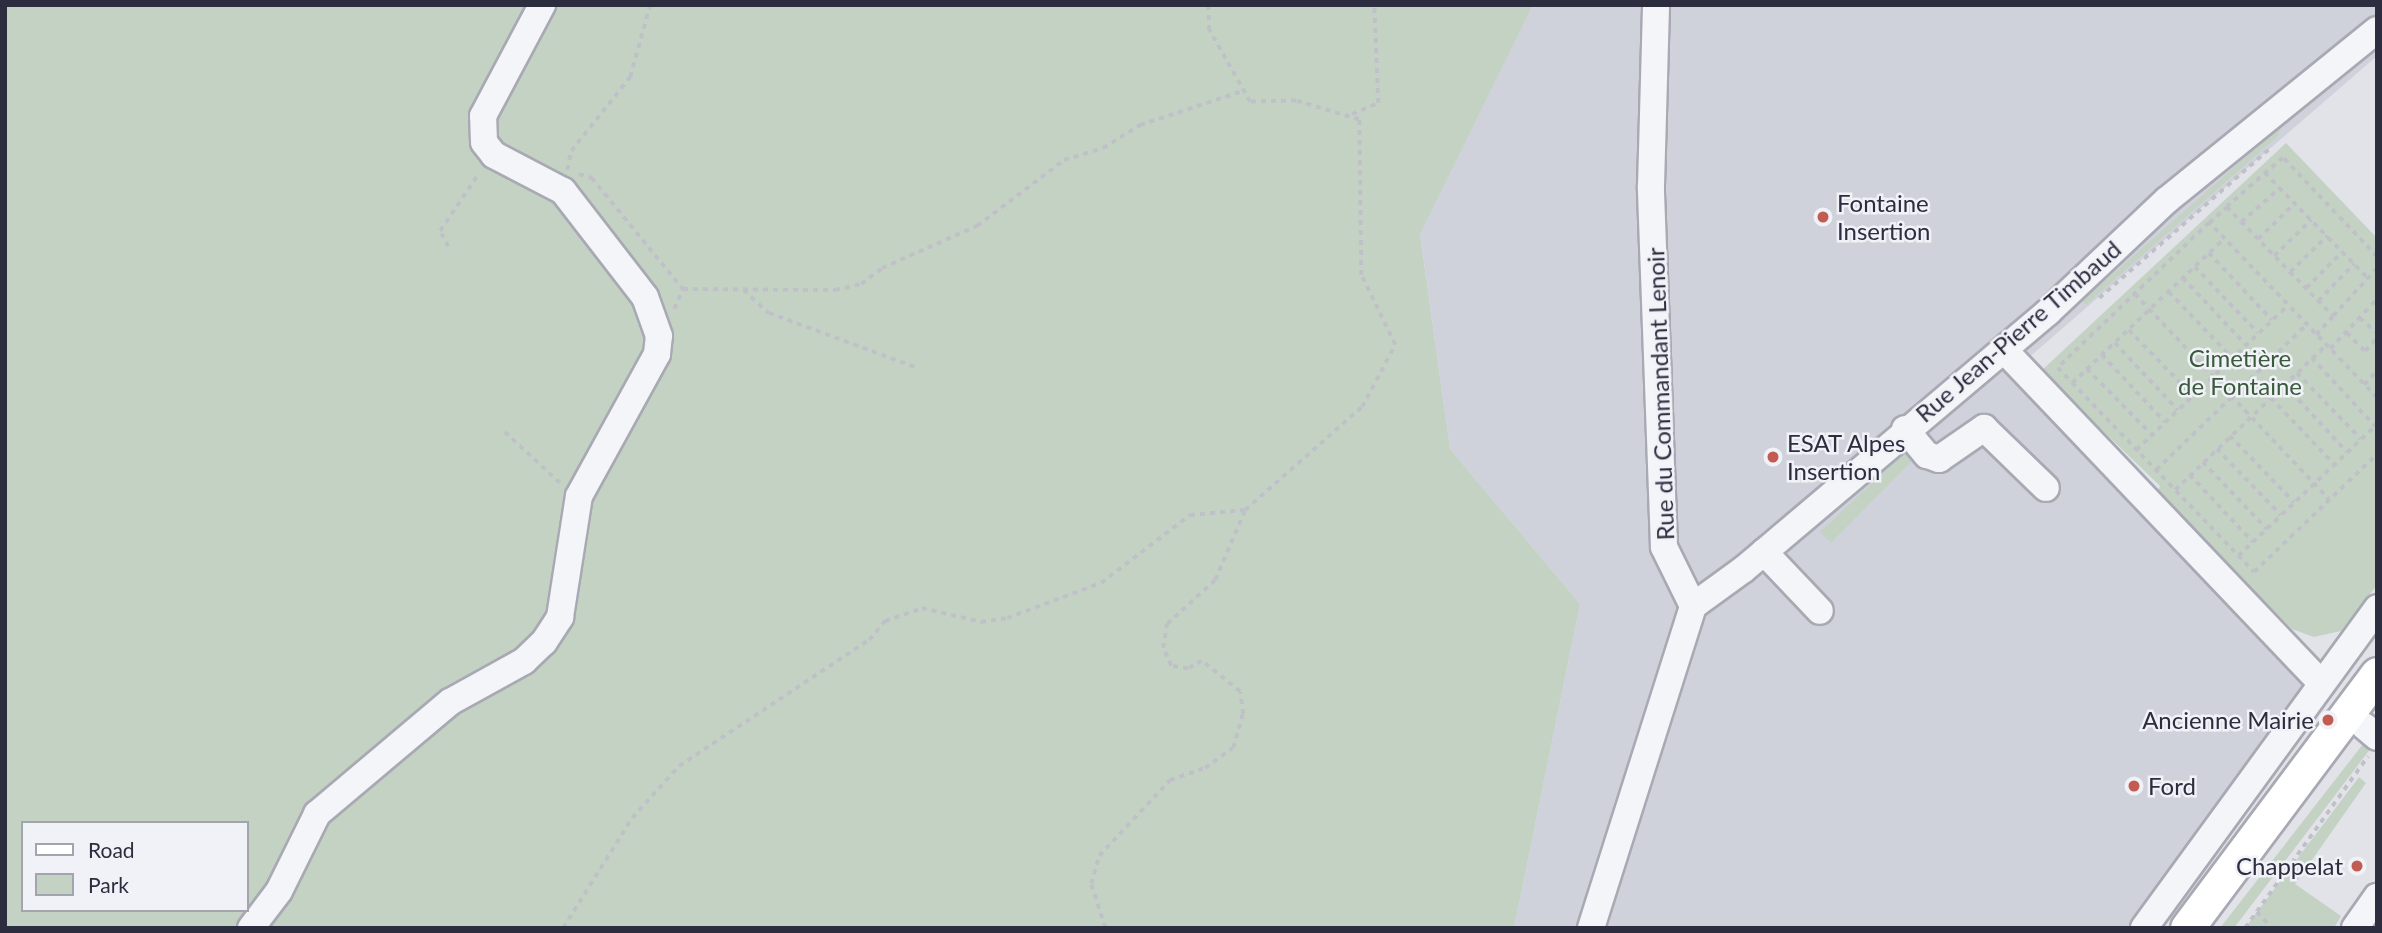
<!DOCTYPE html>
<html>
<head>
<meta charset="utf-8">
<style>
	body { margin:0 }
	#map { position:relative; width:2382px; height:933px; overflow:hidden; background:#e2e3e9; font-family:Lato,sans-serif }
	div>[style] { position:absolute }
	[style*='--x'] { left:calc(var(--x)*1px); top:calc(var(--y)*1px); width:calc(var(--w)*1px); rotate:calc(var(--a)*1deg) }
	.built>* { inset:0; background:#d0d2db }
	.green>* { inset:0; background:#c4d2c4 }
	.path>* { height:3.5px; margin-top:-1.75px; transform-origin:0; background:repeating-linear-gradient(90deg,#c0c1c8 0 5px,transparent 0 10px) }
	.roads { filter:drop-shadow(2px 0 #a8a9b3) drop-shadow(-2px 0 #a8a9b3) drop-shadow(0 2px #a8a9b3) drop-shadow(0 -2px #a8a9b3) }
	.minor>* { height:26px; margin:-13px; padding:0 13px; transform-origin:13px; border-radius:13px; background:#f4f5f8 }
	.major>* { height:33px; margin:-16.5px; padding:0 16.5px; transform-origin:16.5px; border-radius:16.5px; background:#fff }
	.dots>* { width:19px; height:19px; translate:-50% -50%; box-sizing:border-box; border:4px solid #f1f2f7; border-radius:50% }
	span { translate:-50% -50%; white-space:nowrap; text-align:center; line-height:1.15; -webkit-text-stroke:5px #f1f2f7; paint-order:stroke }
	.poi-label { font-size:24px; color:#2c2e40 }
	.left { translate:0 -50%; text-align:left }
	.right { translate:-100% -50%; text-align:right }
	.street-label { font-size:24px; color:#2c2e40 }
	.park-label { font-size:24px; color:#3a5a3c }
	.frame { position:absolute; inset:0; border:7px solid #2c2e40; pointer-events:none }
	.legend { position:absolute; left:21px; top:821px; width:228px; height:91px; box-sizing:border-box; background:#f1f2f7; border:2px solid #a2a4ae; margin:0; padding:9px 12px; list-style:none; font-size:21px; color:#2c2e40 }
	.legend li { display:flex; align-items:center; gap:14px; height:35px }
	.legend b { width:35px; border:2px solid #a2a4ae }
</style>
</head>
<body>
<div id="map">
	<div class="built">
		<div style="clip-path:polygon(1533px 5px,2377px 5px,2377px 56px,2026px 360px,2329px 673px,2139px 928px,1514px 928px,1580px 604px,1450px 449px,1420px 233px)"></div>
	</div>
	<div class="green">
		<div style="clip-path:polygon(evenodd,5px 5px,1533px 5px,1420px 234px,1450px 449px,1580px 604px,1514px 928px,5px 928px,5px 5px,23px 823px,247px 823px,247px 910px,23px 910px,23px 823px)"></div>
		<div style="clip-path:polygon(2281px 126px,2278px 136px,2086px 305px,2082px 301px)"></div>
		<div style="clip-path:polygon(2286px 143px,2377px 238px,2377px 585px,2341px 631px,2314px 637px,2292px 629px,2157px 492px,2160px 486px,2041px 371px)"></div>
		<div style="clip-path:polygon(1906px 451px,1914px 459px,1831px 543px,1820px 532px)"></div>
		<div style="clip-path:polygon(2363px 744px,2371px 748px,2234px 928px,2220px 928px)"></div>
		<div style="clip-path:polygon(2359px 777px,2366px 783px,2295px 884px,2341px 916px,2334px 928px,2245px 928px)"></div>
	</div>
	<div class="path">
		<div style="--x:1352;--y:114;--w:28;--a:-23"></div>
		<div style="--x:1378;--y:103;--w:98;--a:-92.3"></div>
		<div style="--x:567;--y:170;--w:19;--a:-78"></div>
		<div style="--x:571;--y:151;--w:95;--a:-51.4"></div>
		<div style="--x:630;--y:77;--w:75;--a:-74.5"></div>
		<div style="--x:2265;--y:173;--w:147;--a:45.6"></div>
		<div style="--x:579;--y:174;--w:14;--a:17"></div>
		<div style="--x:592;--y:178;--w:144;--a:50.7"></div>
		<div style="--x:2241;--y:222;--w:52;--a:-41.1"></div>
		<div style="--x:2209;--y:223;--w:24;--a:-42"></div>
		<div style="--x:2258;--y:239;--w:52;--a:-44.2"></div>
		<div style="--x:448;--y:247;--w:18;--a:-117"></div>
		<div style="--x:440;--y:231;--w:70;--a:-56.1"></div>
		<div style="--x:2209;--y:253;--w:92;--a:46.8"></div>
		<div style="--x:2274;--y:256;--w:52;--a:-44.2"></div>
		<div style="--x:2377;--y:257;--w:137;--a:-133.5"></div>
		<div style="--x:2283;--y:158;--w:74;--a:138.8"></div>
		<div style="--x:2227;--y:207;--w:152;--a:45.8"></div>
		<div style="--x:2333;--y:316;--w:65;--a:-47.5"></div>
		<div style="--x:2195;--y:267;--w:91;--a:46.3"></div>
		<div style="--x:2290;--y:272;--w:52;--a:-44.2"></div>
		<div style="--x:2183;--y:278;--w:92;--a:46.8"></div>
		<div style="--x:2306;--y:288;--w:51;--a:-45"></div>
		<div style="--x:744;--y:290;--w:34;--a:43"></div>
		<div style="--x:769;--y:313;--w:156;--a:20.3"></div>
		<div style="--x:2169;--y:292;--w:91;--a:46.3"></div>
		<div style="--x:2135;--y:294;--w:282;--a:46.6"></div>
		<div style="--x:2099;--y:298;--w:226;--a:-41.2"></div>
		<div style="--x:2318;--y:301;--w:52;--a:-45.8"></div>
		<div style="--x:674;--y:309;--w:22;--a:-66"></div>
		<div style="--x:683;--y:289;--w:152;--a:0.4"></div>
		<div style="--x:835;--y:290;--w:27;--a:-13"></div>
		<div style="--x:861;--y:284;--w:26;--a:-37"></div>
		<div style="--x:882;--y:268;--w:104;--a:-23.9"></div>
		<div style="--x:977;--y:226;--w:109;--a:-37.2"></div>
		<div style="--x:1064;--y:160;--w:41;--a:-17.1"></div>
		<div style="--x:1103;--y:148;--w:44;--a:-31.9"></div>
		<div style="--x:1140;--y:125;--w:105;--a:-18.3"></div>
		<div style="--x:2360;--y:318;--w:23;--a:41"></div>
		<div style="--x:2129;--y:330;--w:92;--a:45.9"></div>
		<div style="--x:2347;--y:333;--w:25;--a:45"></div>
		<div style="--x:2365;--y:351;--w:18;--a:-47"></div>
		<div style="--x:2316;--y:335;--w:25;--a:-48"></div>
		<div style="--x:2115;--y:343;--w:92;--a:46.8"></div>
		<div style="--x:2330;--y:349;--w:69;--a:-46.8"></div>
		<div style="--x:2102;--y:355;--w:92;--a:46.8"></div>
		<div style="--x:2312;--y:358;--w:93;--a:47.2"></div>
		<div style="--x:2087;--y:369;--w:93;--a:45.4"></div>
		<div style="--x:2297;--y:373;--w:92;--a:45.9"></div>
		<div style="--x:2072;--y:383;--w:209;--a:-43.5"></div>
		<div style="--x:2285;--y:385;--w:91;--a:47.2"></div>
		<div style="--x:2364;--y:385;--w:20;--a:-49"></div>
		<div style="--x:2271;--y:398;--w:91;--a:46.3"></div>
		<div style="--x:2377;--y:398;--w:243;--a:-133.8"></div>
		<div style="--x:2209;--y:223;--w:209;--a:136.2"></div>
		<div style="--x:2058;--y:368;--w:283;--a:46.1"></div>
		<div style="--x:2254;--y:572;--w:170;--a:-43.8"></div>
		<div style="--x:505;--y:432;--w:75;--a:42.8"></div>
		<div style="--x:2230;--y:436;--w:92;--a:45.9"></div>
		<div style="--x:2217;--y:449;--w:92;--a:45.9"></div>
		<div style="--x:2136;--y:450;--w:210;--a:-43.6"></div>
		<div style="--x:2203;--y:462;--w:93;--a:46.3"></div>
		<div style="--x:2156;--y:470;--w:209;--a:-44"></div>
		<div style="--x:2190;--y:475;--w:92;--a:46.8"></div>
		<div style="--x:2175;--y:490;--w:209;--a:-43.8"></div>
		<div style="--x:2238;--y:556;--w:192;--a:-43.5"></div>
		<div style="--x:2257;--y:912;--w:22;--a:47"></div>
		<div style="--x:563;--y:928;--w:130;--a:-57.9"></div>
		<div style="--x:632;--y:818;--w:70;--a:-47.9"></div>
		<div style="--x:679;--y:766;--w:228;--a:-33.6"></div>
		<div style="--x:869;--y:640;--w:25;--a:-50"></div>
		<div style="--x:885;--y:621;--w:39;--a:-19"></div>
		<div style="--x:922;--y:608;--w:61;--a:13.3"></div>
		<div style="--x:981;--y:622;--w:26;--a:-9"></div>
		<div style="--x:1007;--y:618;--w:100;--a:-20.4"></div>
		<div style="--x:1101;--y:583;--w:112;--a:-37.4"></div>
		<div style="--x:1190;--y:515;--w:55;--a:-5.2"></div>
		<div style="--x:1245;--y:510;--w:156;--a:-41.4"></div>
		<div style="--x:1362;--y:407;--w:70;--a:-62"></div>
		<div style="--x:1395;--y:345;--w:78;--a:-115.9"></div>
		<div style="--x:1361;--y:275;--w:155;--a:-90.7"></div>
		<div style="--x:1359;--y:120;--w:66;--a:-163.2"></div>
		<div style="--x:1296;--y:101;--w:46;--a:178.8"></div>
		<div style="--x:1250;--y:102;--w:83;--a:-119.7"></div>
		<div style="--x:1209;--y:30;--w:25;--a:-92"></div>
		<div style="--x:1105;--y:928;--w:46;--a:-107.7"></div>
		<div style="--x:1091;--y:884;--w:29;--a:-74"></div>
		<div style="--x:1099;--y:856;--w:104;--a:-46.9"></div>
		<div style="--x:1170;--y:780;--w:37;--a:-19"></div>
		<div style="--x:1205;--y:768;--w:34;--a:-36"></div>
		<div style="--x:1233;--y:748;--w:35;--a:-74"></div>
		<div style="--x:1243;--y:714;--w:22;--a:-98"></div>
		<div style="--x:1240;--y:692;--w:49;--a:-140.8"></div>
		<div style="--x:1202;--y:661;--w:16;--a:150"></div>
		<div style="--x:1188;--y:669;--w:17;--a:-170"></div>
		<div style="--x:1171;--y:666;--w:20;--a:-114"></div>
		<div style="--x:1163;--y:648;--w:24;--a:-81"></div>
		<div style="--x:1167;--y:624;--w:65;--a:-42.5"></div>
		<div style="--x:1215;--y:580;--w:76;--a:-66.8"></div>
		<div style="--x:2245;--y:928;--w:211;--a:-54.4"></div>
	</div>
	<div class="roads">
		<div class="minor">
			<div style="--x:2004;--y:350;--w:457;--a:46.4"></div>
			<div style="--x:1905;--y:429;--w:34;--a:50"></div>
			<div style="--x:1927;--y:455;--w:13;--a:18"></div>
			<div style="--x:1939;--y:459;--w:55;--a:-34.6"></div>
			<div style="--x:1984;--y:428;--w:86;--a:44.1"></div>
			<div style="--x:1764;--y:552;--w:81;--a:46.5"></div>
			<div style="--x:1693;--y:606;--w:63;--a:-36"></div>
			<div style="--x:1744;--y:569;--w:398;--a:-40.2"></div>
			<div style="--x:2048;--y:312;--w:163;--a:-43.3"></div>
			<div style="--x:2167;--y:200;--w:270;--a:-39"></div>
			<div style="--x:2364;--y:726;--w:17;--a:40"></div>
			<div style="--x:251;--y:928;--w:46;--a:-52.9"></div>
			<div style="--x:279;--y:891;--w:86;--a:-63.7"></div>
			<div style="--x:317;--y:814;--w:174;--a:-40.1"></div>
			<div style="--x:450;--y:702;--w:85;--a:-29"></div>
			<div style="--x:524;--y:661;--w:28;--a:-44"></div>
			<div style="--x:544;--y:642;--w:30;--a:-57"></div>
			<div style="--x:560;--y:617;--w:122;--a:-81.1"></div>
			<div style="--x:579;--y:496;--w:162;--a:-61.2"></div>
			<div style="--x:657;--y:354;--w:18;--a:-84"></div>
			<div style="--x:659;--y:336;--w:41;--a:-109.7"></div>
			<div style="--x:645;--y:297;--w:134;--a:-127.7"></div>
			<div style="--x:563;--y:191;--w:78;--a:-152.4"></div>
			<div style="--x:494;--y:155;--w:16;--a:-128"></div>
			<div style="--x:484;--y:142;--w:26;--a:-92"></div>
			<div style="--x:483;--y:116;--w:126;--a:-62"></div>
			<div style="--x:1591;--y:928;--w:338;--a:-72.4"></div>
			<div style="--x:1693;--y:606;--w:66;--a:-116.2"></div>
			<div style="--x:1664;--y:547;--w:361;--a:-92.1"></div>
			<div style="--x:1651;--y:186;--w:181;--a:-88.4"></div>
			<div style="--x:2144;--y:928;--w:396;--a:-53.9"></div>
			<div style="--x:2355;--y:928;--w:38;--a:-55"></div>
		</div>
		<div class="major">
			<div style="--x:2187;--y:928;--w:317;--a:-53.2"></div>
		</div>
	</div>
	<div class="dots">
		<div style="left:1823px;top:217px;background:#c25c53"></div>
		<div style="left:1773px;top:457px;background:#c25c53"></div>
		<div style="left:2328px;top:720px;background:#c25c53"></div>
		<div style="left:2134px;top:786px;background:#c25c53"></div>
		<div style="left:2357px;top:866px;background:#c25c53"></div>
	</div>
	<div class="poi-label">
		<span class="left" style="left:1837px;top:217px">Fontaine<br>Insertion</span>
		<span class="left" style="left:1787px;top:457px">ESAT Alpes<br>Insertion</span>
		<span class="right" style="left:2314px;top:720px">Ancienne Mairie</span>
		<span class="left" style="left:2148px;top:786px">Ford</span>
		<span class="right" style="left:2343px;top:866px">Chappelat</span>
	</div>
	<div class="street-label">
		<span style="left:2018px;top:331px;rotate:-41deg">Rue Jean-Pierre Timbaud</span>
		<span style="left:1660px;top:394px;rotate:-92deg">Rue du Commandant Lenoir</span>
	</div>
	<div class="park-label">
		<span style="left:2240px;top:372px">Cimetière<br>de Fontaine</span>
	</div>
	<div class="frame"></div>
	<ul class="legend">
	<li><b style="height:9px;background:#fff"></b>Road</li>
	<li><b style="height:19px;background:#c4d2c4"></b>Park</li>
	</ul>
</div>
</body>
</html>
